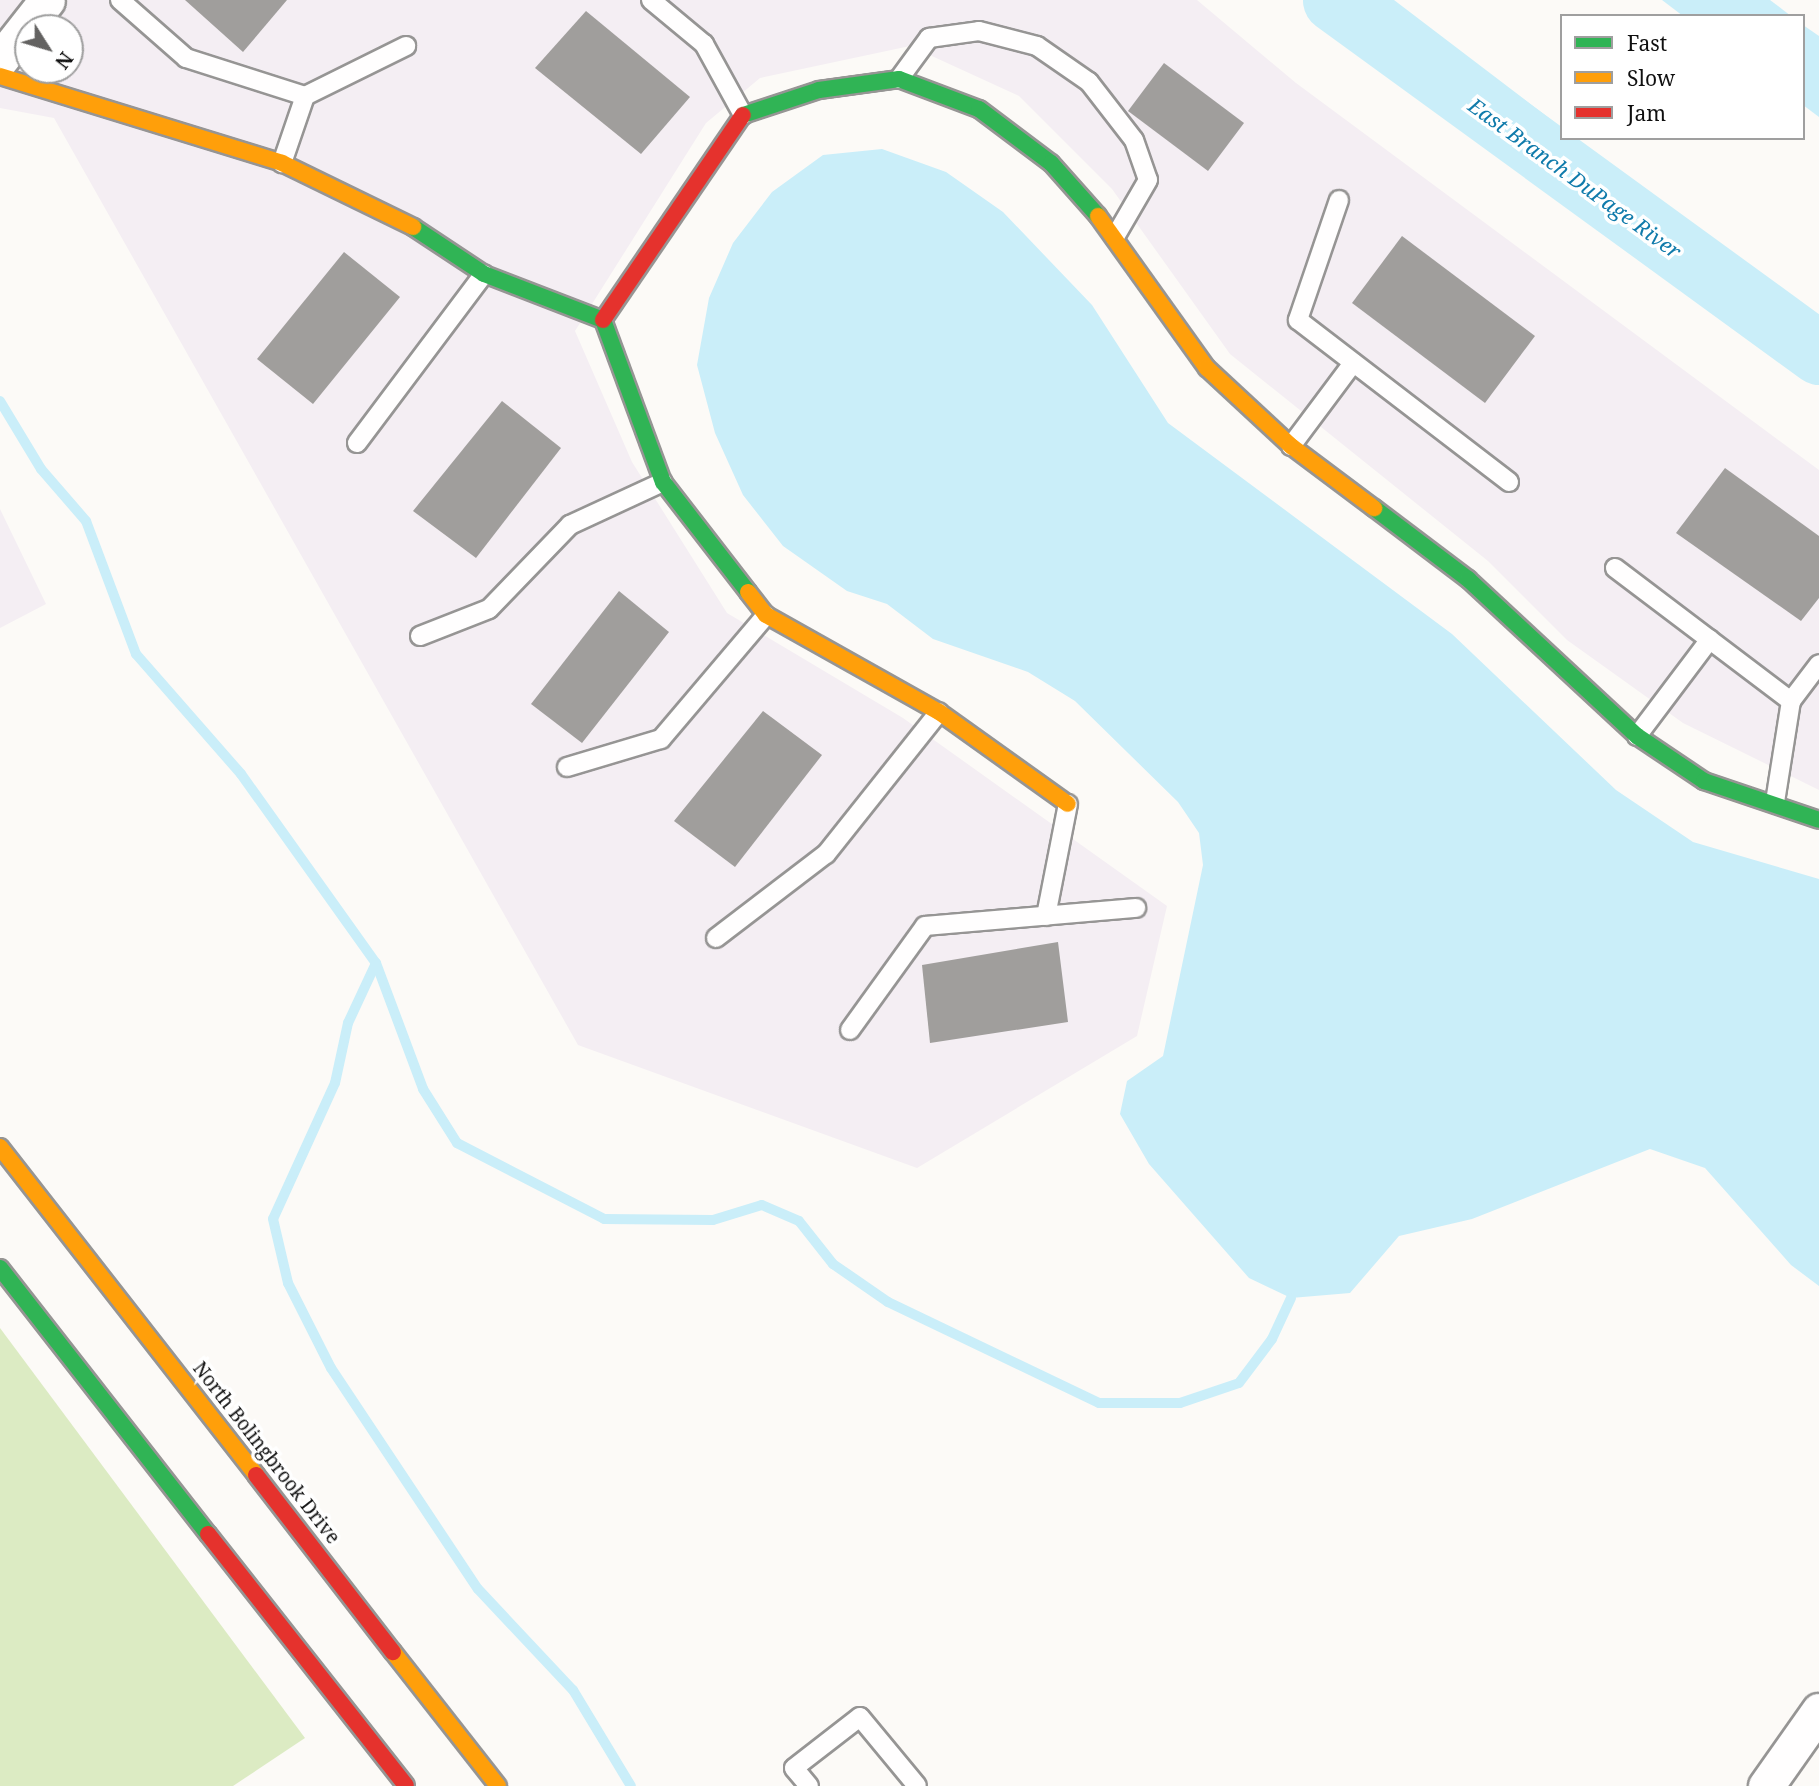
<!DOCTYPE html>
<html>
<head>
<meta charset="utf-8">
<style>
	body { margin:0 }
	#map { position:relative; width:1819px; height:1786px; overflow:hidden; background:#fcfaf7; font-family:"Noto Serif",serif }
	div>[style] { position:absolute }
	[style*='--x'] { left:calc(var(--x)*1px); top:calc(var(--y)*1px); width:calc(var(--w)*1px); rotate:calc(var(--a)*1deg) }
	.industrial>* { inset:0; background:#f4eef3 }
	.forest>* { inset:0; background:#dcebc3 }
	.water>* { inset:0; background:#caeef9 }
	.stream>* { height:10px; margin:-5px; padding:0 5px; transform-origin:5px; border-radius:5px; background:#caeef9 }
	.river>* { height:63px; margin:-31.5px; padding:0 31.5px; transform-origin:31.5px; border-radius:31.5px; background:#caeef9 }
	.building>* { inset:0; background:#a09e9c }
	.roads { filter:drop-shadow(2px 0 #969594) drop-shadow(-2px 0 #969594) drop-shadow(0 2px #969594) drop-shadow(0 -2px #969594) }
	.lane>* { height:18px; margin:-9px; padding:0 9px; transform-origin:9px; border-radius:9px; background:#fffefe }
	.street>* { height:35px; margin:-17.5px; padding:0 17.5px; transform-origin:17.5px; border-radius:17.5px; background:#fffefe }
	.fast>* { height:16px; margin:-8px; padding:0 8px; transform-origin:8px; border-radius:8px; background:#30b455 }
	.slow>* { height:16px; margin:-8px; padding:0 8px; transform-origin:8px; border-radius:8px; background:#ff9f0a }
	.jam>* { height:16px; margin:-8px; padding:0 8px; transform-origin:8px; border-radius:8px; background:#e5322d }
	span { translate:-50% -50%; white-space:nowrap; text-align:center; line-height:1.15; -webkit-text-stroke:7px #fff; paint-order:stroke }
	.street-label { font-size:19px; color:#101010 }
	.water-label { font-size:21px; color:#107bab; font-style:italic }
	.legend { position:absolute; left:1560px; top:14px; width:245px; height:126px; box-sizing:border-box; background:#fff; border:2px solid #9f9f9f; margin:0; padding:9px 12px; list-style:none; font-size:21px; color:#101010 }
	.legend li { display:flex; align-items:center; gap:14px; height:35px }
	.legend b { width:35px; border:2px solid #9f9f9f }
	.north { position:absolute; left:14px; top:14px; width:70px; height:70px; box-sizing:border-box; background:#fff; border:2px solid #9f9f9f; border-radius:50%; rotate:127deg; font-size:19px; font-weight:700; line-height:28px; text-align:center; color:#101010 }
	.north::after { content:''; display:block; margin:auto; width:24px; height:32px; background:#636261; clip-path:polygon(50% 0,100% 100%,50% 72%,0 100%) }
</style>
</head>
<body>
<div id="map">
	<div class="industrial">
		<div style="clip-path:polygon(evenodd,0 0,1197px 0,1296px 83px,1819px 470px,1819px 790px,1683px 723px,1567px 640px,1488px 561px,1230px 354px,1112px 189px,1019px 96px,910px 46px,760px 78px,706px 123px,575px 331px,632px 462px,727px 613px,903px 718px,1167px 906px,1137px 1036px,917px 1168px,578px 1045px,54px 118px,0 108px,0 0,28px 28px,70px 28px,70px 70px,28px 70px,28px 28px)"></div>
		<div style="clip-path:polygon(0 509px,46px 604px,0 628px)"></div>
	</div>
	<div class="forest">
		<div style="clip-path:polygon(0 1328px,305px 1738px,233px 1786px,0 1786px)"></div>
	</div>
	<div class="water">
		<div style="clip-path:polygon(1313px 0,1394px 0,1562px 128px,1562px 138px,1575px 138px,1819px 320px,1819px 362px,1531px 145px)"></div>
		<div style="clip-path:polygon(1662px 0,1770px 0,1791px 16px,1683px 16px)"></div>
		<div style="clip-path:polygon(1803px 25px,1819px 36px,1819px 117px,1803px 105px)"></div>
		<div style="clip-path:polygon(882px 149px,946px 172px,1003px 212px,1092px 305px,1168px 423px,1452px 634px,1616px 790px,1693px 842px,1819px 879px,1819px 1286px,1791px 1265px,1705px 1168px,1650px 1149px,1472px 1219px,1399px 1236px,1350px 1293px,1291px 1298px,1249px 1278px,1149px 1164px,1120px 1114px,1127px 1081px,1163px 1056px,1203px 865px,1199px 833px,1178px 802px,1075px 701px,1028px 672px,933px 639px,887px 604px,847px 591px,783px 546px,743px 495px,715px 433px,697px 365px,709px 298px,733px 243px,772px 192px,823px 155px)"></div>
	</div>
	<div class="stream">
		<div style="--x:0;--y:401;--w:79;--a:58.9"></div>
		<div style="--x:41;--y:469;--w:69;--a:49.1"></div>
		<div style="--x:86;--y:521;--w:142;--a:69.4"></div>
		<div style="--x:136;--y:654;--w:159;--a:48.8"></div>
		<div style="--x:241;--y:774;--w:232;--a:54.5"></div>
		<div style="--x:376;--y:963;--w:134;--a:69.5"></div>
		<div style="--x:423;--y:1089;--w:64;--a:57.8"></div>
		<div style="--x:457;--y:1143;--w:165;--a:27.3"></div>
		<div style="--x:604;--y:1219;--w:109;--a:0.5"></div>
		<div style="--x:713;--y:1220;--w:51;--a:-17"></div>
		<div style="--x:762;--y:1205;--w:40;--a:23.4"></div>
		<div style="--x:799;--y:1221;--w:55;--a:51.7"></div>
		<div style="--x:833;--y:1264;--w:67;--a:34.6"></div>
		<div style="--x:888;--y:1302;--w:234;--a:25.6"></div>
		<div style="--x:1099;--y:1403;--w:81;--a:0"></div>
		<div style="--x:1180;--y:1403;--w:62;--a:-18.7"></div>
		<div style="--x:1239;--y:1383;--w:55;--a:-53.1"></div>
		<div style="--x:1272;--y:1339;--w:45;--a:-65.1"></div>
		<div style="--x:376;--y:963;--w:66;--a:115"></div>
		<div style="--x:348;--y:1023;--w:61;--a:102.2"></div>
		<div style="--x:335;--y:1083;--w:149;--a:114.5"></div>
		<div style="--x:273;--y:1219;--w:66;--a:76.8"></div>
		<div style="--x:288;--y:1283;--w:95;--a:63.2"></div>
		<div style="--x:331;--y:1368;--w:265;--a:56.4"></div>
		<div style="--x:478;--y:1589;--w:139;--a:46.8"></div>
		<div style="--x:573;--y:1690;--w:112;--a:58.9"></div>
	</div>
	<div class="river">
		<div style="--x:1334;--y:0;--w:600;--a:36.05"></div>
	</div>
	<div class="building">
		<div style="clip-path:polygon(185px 0,287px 0,243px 52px)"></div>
		<div style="clip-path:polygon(586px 11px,690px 97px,641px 154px,535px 68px)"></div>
		<div style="clip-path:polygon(1164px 63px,1244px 123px,1208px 171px,1128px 111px)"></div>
		<div style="clip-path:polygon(1402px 236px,1535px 336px,1485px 403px,1352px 303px)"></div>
		<div style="clip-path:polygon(344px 252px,400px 297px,313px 404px,257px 359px)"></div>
		<div style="clip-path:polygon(502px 401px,561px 448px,476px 558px,413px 511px)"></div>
		<div style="clip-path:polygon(1725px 468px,1819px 536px,1819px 598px,1801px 621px,1676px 533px)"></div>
		<div style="clip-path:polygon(619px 591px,669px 632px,582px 743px,531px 704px)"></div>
		<div style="clip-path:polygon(763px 711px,822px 755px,735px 867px,674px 821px)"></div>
		<div style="clip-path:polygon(1058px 942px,1068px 1022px,930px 1043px,922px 965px)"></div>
	</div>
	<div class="roads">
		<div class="lane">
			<div style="--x:120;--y:0;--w:88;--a:41.3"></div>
			<div style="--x:186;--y:58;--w:125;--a:17.7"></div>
			<div style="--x:305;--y:96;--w:71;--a:108.9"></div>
			<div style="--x:651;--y:0;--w:69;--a:39.7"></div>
			<div style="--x:704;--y:44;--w:81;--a:61.2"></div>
			<div style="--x:899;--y:79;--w:51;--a:-53.8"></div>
			<div style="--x:929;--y:38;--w:50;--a:-8"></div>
			<div style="--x:979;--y:31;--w:60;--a:14.5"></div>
			<div style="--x:1037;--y:46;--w:63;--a:34.7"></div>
			<div style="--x:1089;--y:82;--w:73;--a:52.2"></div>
			<div style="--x:1134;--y:140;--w:42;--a:70.7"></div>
			<div style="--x:1148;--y:180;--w:66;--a:120.1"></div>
			<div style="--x:305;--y:96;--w:113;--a:-26.3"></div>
			<div style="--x:1339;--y:200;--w:127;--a:108.9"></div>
			<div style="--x:1298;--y:320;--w:266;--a:37.5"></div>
			<div style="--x:357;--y:443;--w:211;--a:-53.1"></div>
			<div style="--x:1291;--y:446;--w:104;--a:-53.2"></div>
			<div style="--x:1615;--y:568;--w:221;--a:37.1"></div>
			<div style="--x:1791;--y:701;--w:46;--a:-52.9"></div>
			<div style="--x:420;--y:636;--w:74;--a:-21.4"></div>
			<div style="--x:489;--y:609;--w:117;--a:-46"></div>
			<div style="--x:570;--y:525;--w:102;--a:-24.8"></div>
			<div style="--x:1637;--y:736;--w:121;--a:-53"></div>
			<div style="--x:567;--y:767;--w:98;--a:-16.6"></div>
			<div style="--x:661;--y:739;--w:162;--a:-49.7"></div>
			<div style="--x:1775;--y:802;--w:102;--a:-81"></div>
			<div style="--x:1046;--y:916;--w:114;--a:-78.9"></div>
			<div style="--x:716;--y:938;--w:138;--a:-37.4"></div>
			<div style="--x:826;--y:854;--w:181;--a:-51.5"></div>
			<div style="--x:850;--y:1030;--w:128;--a:-54.2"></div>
			<div style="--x:925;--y:926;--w:212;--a:-4.9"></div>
			<div style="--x:809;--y:1786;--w:23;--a:-130"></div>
			<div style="--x:794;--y:1768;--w:83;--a:-37.7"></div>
			<div style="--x:860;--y:1717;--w:89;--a:50.4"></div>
		</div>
		<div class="street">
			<div style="--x:0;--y:60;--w:76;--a:-51.9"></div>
			<div style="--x:1766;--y:1786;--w:92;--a:-54.8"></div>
		</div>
		<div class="fast">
			<div style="--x:743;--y:115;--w:80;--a:-18.2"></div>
			<div style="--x:819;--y:90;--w:81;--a:-7.8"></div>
			<div style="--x:899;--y:79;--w:85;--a:20.6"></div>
			<div style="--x:979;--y:109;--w:90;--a:36.9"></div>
			<div style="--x:1051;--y:163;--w:71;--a:48.4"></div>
			<div style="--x:413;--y:227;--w:85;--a:33.5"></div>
			<div style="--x:484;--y:274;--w:128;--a:21.1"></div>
			<div style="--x:603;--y:320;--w:173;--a:69.7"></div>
			<div style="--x:663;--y:482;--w:139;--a:52.3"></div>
			<div style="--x:1374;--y:508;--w:118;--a:37.1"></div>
			<div style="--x:1468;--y:579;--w:231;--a:42.9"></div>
			<div style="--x:1637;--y:736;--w:81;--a:33.9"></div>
			<div style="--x:1704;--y:781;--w:121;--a:18.7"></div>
			<div style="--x:0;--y:1268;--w:338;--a:52"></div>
		</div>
		<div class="slow">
			<div style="--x:0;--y:76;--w:295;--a:17.1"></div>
			<div style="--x:282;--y:163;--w:146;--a:26"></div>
			<div style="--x:1098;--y:216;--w:187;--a:54.4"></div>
			<div style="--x:1207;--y:368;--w:115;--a:42.9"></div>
			<div style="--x:1291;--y:446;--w:104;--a:36.8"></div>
			<div style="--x:748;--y:592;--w:29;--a:52"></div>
			<div style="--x:766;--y:615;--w:198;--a:29.3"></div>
			<div style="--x:939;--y:712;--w:158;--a:35.5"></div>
			<div style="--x:0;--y:1147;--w:416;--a:52"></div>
			<div style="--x:393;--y:1652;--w:170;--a:51.9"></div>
		</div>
		<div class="jam">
			<div style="--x:603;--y:320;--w:248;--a:-55.7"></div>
			<div style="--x:256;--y:1475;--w:224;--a:52.3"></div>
			<div style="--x:208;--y:1534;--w:320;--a:51.8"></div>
		</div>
	</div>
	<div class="street-label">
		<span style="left:266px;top:1453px;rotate:52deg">North Bolingbrook Drive</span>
	</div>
	<div class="water-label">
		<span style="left:1575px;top:178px;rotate:36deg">East Branch DuPage River</span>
	</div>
	<ul class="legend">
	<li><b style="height:9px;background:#30b455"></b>Fast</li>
	<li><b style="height:9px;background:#ff9f0a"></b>Slow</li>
	<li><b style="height:9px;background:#e5322d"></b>Jam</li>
	</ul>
	<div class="north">N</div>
</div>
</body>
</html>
